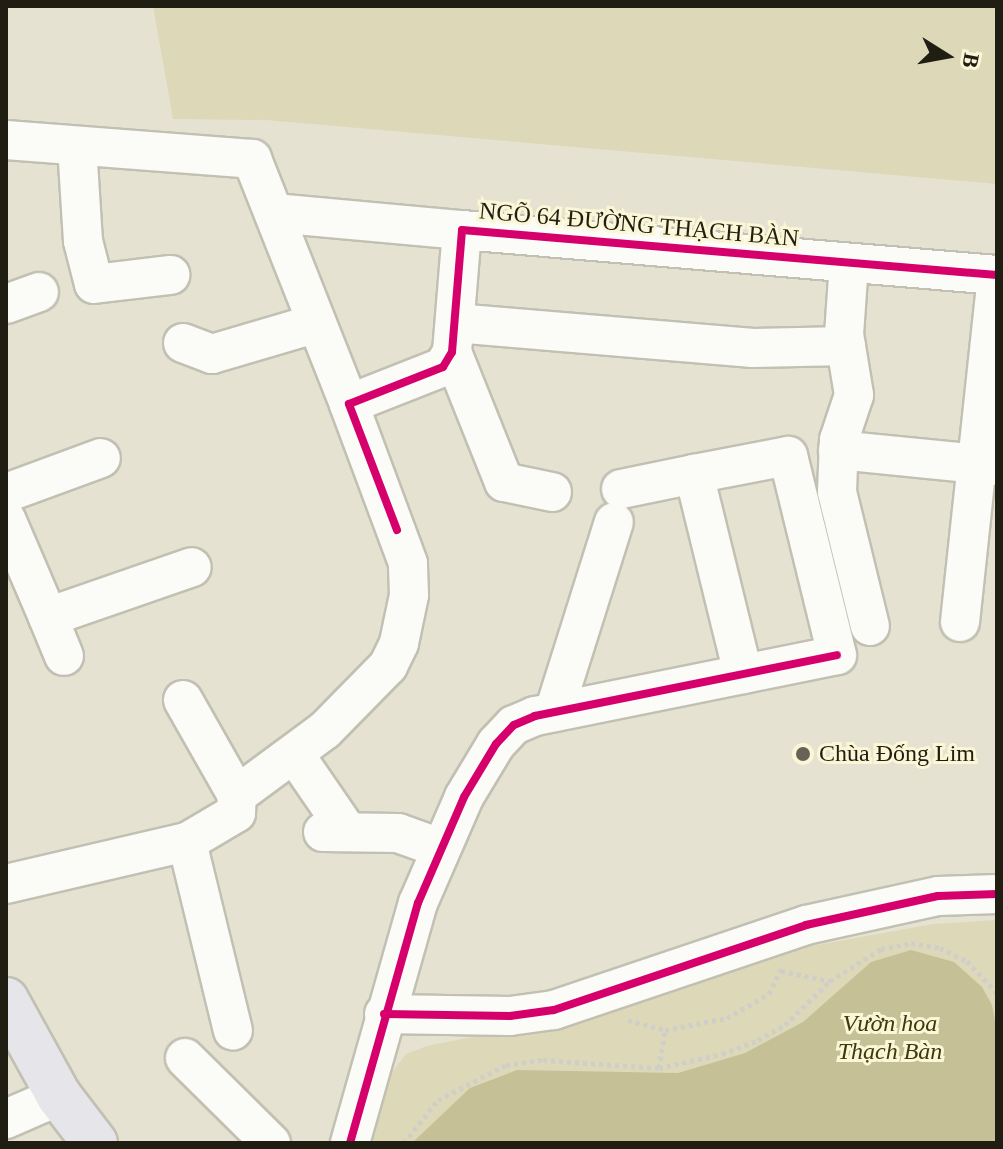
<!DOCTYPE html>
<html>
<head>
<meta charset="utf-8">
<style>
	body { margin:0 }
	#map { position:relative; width:1003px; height:1149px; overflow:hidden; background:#e5e2d1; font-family:"Times New Roman",serif }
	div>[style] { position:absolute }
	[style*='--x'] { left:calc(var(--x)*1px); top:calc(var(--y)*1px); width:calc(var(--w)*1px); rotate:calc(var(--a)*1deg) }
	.green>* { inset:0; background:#ddd9b8 }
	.water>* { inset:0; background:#c6c096 }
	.path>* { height:5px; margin-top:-2.5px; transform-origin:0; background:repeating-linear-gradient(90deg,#d0cec9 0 4px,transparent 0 8px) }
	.roads { filter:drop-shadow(2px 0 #c2c0b2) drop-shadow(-2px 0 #c2c0b2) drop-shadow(0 2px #c2c0b2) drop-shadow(0 -2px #c2c0b2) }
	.minor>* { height:38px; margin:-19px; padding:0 19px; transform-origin:19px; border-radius:19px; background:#fbfbf8 }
	.major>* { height:44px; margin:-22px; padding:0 22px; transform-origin:22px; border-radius:22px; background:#e6e6ea }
	.cycleway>* { height:8px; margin:-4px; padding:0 4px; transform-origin:4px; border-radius:4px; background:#d6006c }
	.dots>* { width:22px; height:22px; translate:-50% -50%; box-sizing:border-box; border:4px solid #faf6d6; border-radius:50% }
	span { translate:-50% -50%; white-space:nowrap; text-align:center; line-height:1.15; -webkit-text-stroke:6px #faf6d6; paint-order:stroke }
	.street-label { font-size:24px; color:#201e13 }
	.poi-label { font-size:24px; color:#201e13 }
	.left { translate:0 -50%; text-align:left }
	.park-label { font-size:24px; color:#3e380d; font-style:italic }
	.frame { position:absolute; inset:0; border:8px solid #201e13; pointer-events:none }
	.north { position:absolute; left:907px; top:16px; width:80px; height:80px; -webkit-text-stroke:6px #faf6d6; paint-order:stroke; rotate:101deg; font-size:22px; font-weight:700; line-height:32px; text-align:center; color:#201e13 }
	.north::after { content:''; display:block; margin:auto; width:28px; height:36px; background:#201e13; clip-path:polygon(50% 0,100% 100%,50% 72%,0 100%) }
</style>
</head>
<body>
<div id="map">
	<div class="green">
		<div style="clip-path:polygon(153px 6px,997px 6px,997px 184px,266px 120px,173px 119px)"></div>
		<div style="clip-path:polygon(997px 920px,997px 1143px,368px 1143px,380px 1088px,406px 1054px,427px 1046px,595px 1012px,778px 952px,933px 924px)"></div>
	</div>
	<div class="water">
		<div style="clip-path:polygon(911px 950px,954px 962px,982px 987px,992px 1005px,997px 1031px,997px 1143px,412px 1143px,470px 1088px,517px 1070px,678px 1073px,745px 1053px,803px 1022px,871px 962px)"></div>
	</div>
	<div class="path">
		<div style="--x:781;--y:971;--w:50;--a:11.5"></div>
		<div style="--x:628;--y:1020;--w:38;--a:15"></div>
		<div style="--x:665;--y:1030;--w:63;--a:-11"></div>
		<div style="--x:727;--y:1018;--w:48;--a:-29.7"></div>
		<div style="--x:769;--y:994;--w:31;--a:-65"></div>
		<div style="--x:659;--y:1068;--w:38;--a:-81"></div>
		<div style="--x:404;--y:1143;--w:55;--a:-51.7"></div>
		<div style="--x:438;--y:1100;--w:76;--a:-27.2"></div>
		<div style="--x:506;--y:1065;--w:37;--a:-8"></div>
		<div style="--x:543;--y:1060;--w:116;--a:3.9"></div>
		<div style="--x:659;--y:1068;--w:65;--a:-12.5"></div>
		<div style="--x:722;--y:1054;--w:39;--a:-21"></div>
		<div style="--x:758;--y:1040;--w:31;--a:-29"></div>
		<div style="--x:785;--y:1025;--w:63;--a:-44.4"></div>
		<div style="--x:830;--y:981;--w:60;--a:-32.1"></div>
		<div style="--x:881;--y:949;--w:31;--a:-11"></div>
		<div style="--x:911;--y:943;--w:29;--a:10"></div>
		<div style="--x:940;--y:948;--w:30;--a:26"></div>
		<div style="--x:967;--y:961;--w:44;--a:46.8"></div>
	</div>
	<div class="roads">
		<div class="minor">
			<div style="--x:6;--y:140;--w:247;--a:4.4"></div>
			<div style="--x:252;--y:159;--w:264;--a:68.4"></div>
			<div style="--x:77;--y:146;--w:95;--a:86.4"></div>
			<div style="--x:83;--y:241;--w:44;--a:75.7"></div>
			<div style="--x:94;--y:284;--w:77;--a:-6.8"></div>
			<div style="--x:274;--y:213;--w:189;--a:5.2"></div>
			<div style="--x:849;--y:263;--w:71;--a:94"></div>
			<div style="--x:844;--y:334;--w:62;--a:80.7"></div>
			<div style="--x:854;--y:395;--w:47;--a:108.4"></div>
			<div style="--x:839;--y:440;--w:52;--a:92.2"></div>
			<div style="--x:837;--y:492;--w:138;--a:76.2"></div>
			<div style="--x:6;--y:304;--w:35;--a:-20"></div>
			<div style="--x:455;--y:323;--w:299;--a:4.8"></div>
			<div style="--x:753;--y:348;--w:93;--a:-1.2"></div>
			<div style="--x:183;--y:343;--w:31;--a:21"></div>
			<div style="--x:212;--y:354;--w:109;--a:-16.4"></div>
			<div style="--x:452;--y:352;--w:140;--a:68.2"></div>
			<div style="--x:504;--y:482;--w:49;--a:11.8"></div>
			<div style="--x:838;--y:450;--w:160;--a:5.7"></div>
			<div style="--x:621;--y:489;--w:75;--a:-11.6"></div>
			<div style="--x:694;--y:474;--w:206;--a:76.2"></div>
			<div style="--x:6;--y:493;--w:101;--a:-20.2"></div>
			<div style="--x:6;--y:519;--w:107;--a:66.8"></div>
			<div style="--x:48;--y:617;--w:152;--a:-19.1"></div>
			<div style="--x:48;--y:617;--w:42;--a:67.7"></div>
			<div style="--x:960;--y:622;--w:349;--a:-83.9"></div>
			<div style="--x:183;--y:700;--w:109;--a:60.4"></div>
			<div style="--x:554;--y:712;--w:199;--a:-72.5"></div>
			<div style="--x:295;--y:755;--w:93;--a:55.5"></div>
			<div style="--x:323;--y:832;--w:75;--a:0.8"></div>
			<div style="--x:398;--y:833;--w:45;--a:19.7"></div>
			<div style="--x:187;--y:842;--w:194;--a:76.3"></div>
			<div style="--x:6;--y:884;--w:186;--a:-13.1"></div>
			<div style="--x:187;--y:842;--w:57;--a:-30.6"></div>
			<div style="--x:236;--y:813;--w:18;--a:-87"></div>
			<div style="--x:237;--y:795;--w:109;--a:-36.5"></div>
			<div style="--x:325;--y:730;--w:90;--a:-45.5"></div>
			<div style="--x:388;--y:666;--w:25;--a:-64"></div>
			<div style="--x:399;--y:643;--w:49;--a:-78.2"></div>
			<div style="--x:409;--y:595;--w:32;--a:-92"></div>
			<div style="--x:408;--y:563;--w:170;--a:-110.4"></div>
			<div style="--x:349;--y:404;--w:101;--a:-21.5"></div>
			<div style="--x:443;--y:367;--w:17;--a:-59"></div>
			<div style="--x:452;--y:352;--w:122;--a:-85.3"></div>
			<div style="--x:462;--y:230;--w:537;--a:4.81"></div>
			<div style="--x:384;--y:1014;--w:126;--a:0.9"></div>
			<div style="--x:510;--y:1016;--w:44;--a:-7.8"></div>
			<div style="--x:554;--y:1010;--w:266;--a:-18.6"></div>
			<div style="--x:806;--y:925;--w:135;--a:-12.4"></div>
			<div style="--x:938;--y:896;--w:59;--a:-1.9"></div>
			<div style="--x:185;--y:1058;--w:121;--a:44.7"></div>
			<div style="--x:6;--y:1119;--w:58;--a:-23.5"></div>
			<div style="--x:350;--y:1143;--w:249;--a:-74.2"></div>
			<div style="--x:418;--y:903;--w:116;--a:-66.5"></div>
			<div style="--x:464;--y:797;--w:62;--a:-58.9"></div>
			<div style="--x:496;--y:744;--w:26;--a:-47"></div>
			<div style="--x:514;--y:725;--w:23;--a:-23"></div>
			<div style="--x:535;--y:716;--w:308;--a:-11.4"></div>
			<div style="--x:837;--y:655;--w:205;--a:-103.8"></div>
			<div style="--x:788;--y:456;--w:96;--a:169.2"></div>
		</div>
		<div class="major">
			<div style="--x:6;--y:1000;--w:110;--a:61.1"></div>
			<div style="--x:59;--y:1096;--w:59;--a:52.5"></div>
		</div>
	</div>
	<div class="cycleway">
		<div style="--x:397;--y:530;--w:135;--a:-110.9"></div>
		<div style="--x:349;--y:404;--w:101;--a:-21.5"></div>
		<div style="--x:443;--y:367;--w:17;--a:-59"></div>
		<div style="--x:452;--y:352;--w:122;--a:-85.3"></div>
		<div style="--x:462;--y:230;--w:537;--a:4.81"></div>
		<div style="--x:384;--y:1014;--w:126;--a:0.9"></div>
		<div style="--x:510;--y:1016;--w:44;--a:-7.8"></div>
		<div style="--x:554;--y:1010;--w:266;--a:-18.6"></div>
		<div style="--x:806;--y:925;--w:135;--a:-12.4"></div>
		<div style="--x:938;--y:896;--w:59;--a:-1.9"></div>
		<div style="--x:350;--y:1143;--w:249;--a:-74.2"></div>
		<div style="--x:418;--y:903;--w:116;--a:-66.5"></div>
		<div style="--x:464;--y:797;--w:62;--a:-58.9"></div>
		<div style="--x:496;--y:744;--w:26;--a:-47"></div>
		<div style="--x:514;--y:725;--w:23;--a:-23"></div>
		<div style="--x:535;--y:716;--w:308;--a:-11.4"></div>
	</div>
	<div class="dots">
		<div style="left:803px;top:754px;background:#656356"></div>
	</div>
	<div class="street-label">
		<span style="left:639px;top:225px;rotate:5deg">NGÕ 64 ĐƯỜNG THẠCH BÀN</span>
	</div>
	<div class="poi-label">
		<span class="left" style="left:819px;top:754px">Chùa Đống Lim</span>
	</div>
	<div class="park-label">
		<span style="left:890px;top:1038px">Vườn hoa<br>Thạch Bàn</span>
	</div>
	<div class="frame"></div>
	<div class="north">B</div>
</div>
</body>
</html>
